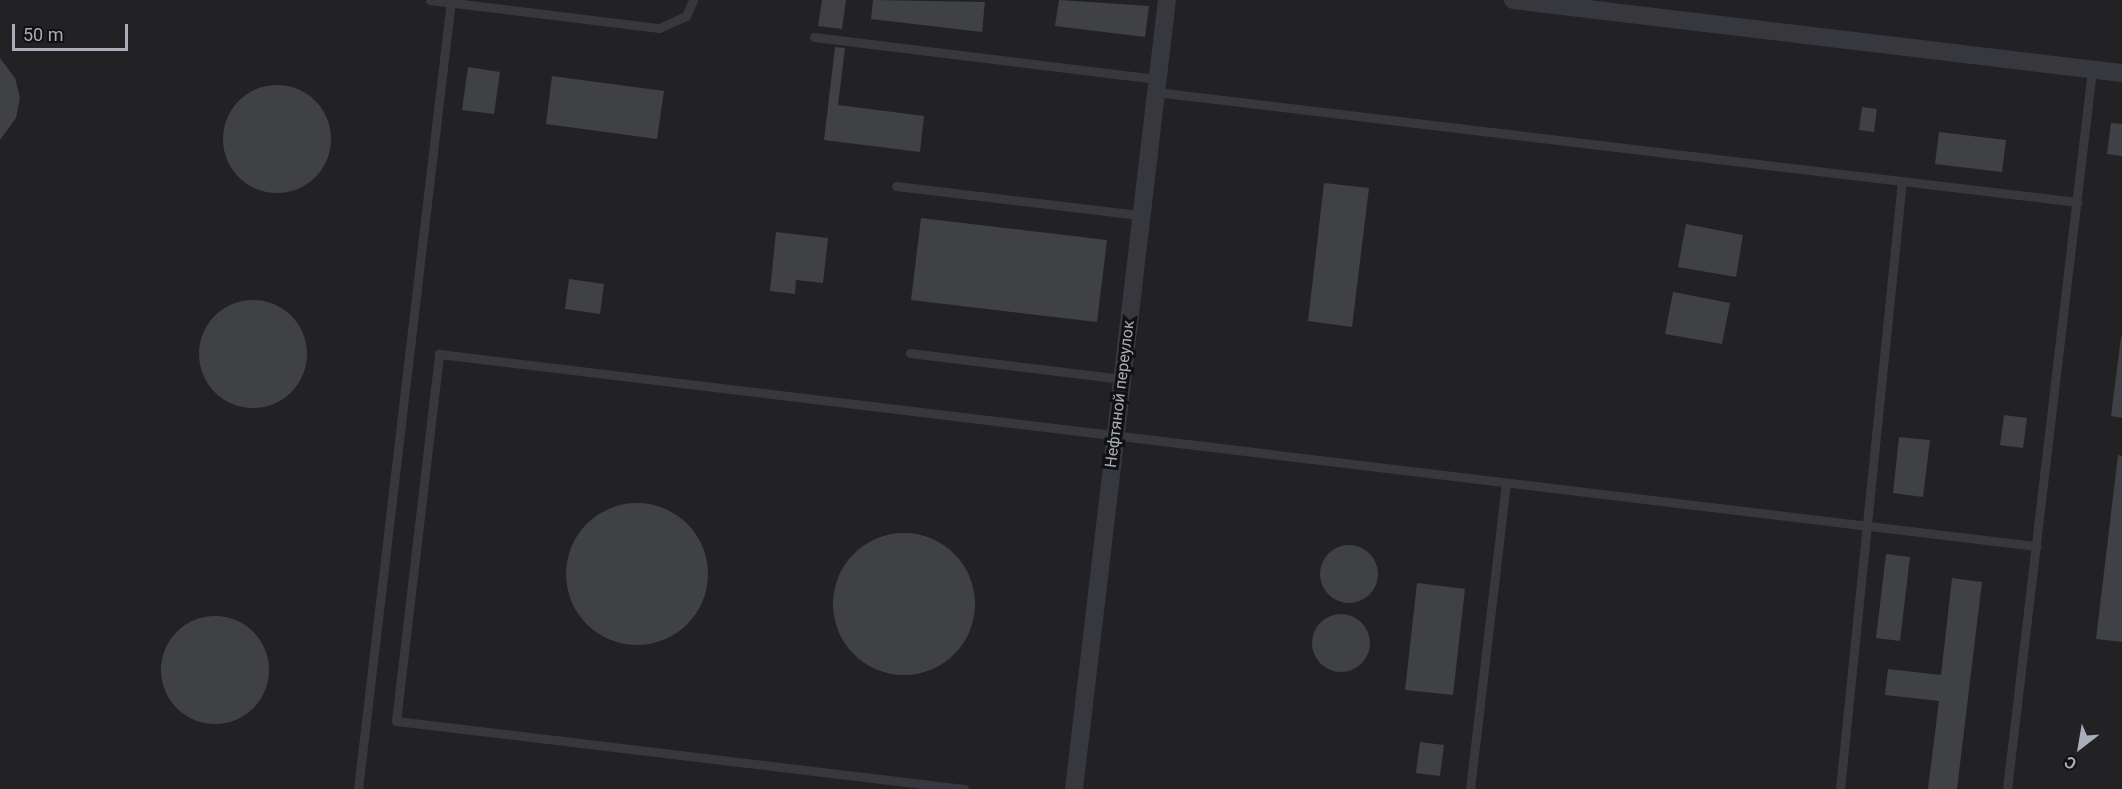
<!DOCTYPE html>
<html>
<head>
<meta charset="utf-8">
<style>
	body { margin:0 }
	#map { position:relative; width:2122px; height:789px; overflow:hidden; background:#161618; font-family:Roboto,sans-serif }
	div>[style] { position:absolute }
	[style*='--x'] { left:calc(var(--x)*1px); top:calc(var(--y)*1px); width:calc(var(--w)*1px); rotate:calc(var(--a)*1deg) }
	.built>* { inset:0; background:#222225 }
	.building>* { inset:0; background:#404145 }
	.round { border-radius:50% }
	.service>* { height:9px; margin:-4.5px; padding:0 4.5px; transform-origin:4.5px; border-radius:4.5px; background:#37383d }
	.minor>* { height:18px; margin:-9px; padding:0 9px; transform-origin:9px; border-radius:9px; background:#37383d }
	span { translate:-50% -50%; white-space:nowrap; text-align:center; line-height:1.15; -webkit-text-stroke:6px #111113; paint-order:stroke }
	.street-label { font-size:16px; color:#a8adb8 }
	.north { position:absolute; left:2050px; top:717px; width:60px; height:60px; -webkit-text-stroke:4px #111113; paint-order:stroke; rotate:211deg; font-size:16px; font-weight:700; line-height:24px; text-align:center; color:#a8adb8 }
	.north::after { content:''; display:block; margin:auto; width:21px; height:27px; background:#a8adb8; clip-path:polygon(50% 0,100% 100%,50% 72%,0 100%) }
	.scale { position:absolute; left:12px; top:24px; width:116px; height:27px; box-sizing:border-box; border:3px solid #a8adb8; border-top:0; padding-left:8px; font-size:18px; line-height:21px; white-space:nowrap; color:#a8adb8; -webkit-text-stroke:4px #111113; paint-order:stroke }
</style>
</head>
<body>
<div id="map">
	<div class="built">
		<div style="clip-path:polygon(0 0,2122px 0,2122px 789px,0 789px)"></div>
	</div>
	<div class="building">
		<div style="clip-path:polygon(822px 0,846px 0,842px 29px,818px 26px)"></div>
		<div style="clip-path:polygon(873px 0,985px 2px,982px 32px,871px 19px)"></div>
		<div style="clip-path:polygon(1059px 0,1149px 6px,1145px 37px,1055px 26px)"></div>
		<div style="clip-path:polygon(835px 47px,845px 48px,838px 105px,924px 116px,920px 152px,824px 140px)"></div>
		<div style="clip-path:polygon(0 58px,15px 78px,20px 98px,16px 118px,0 140px)"></div>
		<div style="clip-path:polygon(468px 67px,500px 72px,494px 114px,462px 110px)"></div>
		<div style="clip-path:polygon(552px 76px,664px 91px,657px 139px,546px 124px)"></div>
		<div class="round" style="left:223px;top:85px;width:108px;height:108px"></div>
		<div style="clip-path:polygon(1862px 107px,1877px 109px,1874px 132px,1859px 130px)"></div>
		<div style="clip-path:polygon(2111px 123px,2122px 124px,2122px 156px,2107px 154px)"></div>
		<div style="clip-path:polygon(1939px 132px,2006px 140px,2002px 172px,1935px 164px)"></div>
		<div style="clip-path:polygon(1324px 183px,1369px 188px,1352px 327px,1308px 321px)"></div>
		<div style="clip-path:polygon(921px 218px,1107px 240px,1097px 322px,911px 300px)"></div>
		<div style="clip-path:polygon(1686px 224px,1743px 235px,1736px 277px,1678px 267px)"></div>
		<div style="clip-path:polygon(776px 232px,828px 238px,823px 283px,796px 280px,795px 294px,770px 291px)"></div>
		<div style="clip-path:polygon(569px 279px,604px 284px,600px 314px,565px 309px)"></div>
		<div style="clip-path:polygon(1673px 292px,1730px 303px,1722px 344px,1665px 334px)"></div>
		<div class="round" style="left:199px;top:300px;width:108px;height:108px"></div>
		<div style="clip-path:polygon(2121px 337px,2122px 337px,2122px 418px,2111px 416px)"></div>
		<div style="clip-path:polygon(2004px 415px,2027px 418px,2023px 448px,2000px 445px)"></div>
		<div style="clip-path:polygon(1899px 437px,1930px 440px,1923px 497px,1893px 493px)"></div>
		<div style="clip-path:polygon(2118px 455px,2122px 456px,2122px 642px,2096px 639px)"></div>
		<div class="round" style="left:566px;top:503px;width:142px;height:142px"></div>
		<div class="round" style="left:833px;top:533px;width:142px;height:142px"></div>
		<div class="round" style="left:1320px;top:545px;width:58px;height:58px"></div>
		<div style="clip-path:polygon(1886px 554px,1910px 557px,1900px 641px,1876px 638px)"></div>
		<div style="clip-path:polygon(1952px 578px,1982px 582px,1957px 789px,1928px 789px,1939px 701px,1885px 695px,1888px 669px,1941px 675px)"></div>
		<div style="clip-path:polygon(1417px 583px,1465px 589px,1453px 695px,1405px 690px)"></div>
		<div class="round" style="left:1312px;top:614px;width:58px;height:58px"></div>
		<div class="round" style="left:161px;top:616px;width:108px;height:108px"></div>
		<div style="clip-path:polygon(1420px 742px,1444px 745px,1440px 776px,1416px 773px)"></div>
	</div>
	<div class="service">
		<div style="--x:430;--y:0;--w:231;--a:7"></div>
		<div style="--x:659;--y:28;--w:30;--a:-24"></div>
		<div style="--x:686;--y:16;--w:17;--a:-66"></div>
		<div style="--x:814;--y:37;--w:347;--a:7"></div>
		<div style="--x:1156;--y:92;--w:928;--a:6.81"></div>
		<div style="--x:896;--y:186;--w:247;--a:6.8"></div>
		<div style="--x:910;--y:353;--w:214;--a:7"></div>
		<div style="--x:358;--y:789;--w:794;--a:-83.28"></div>
		<div style="--x:964;--y:789;--w:572;--a:-173.17"></div>
		<div style="--x:396;--y:721;--w:370;--a:-83.3"></div>
		<div style="--x:439;--y:354;--w:1609;--a:6.86"></div>
		<div style="--x:1470;--y:789;--w:308;--a:-83.3"></div>
		<div style="--x:1840;--y:789;--w:611;--a:-84.18"></div>
		<div style="--x:2007;--y:789;--w:724;--a:-83.26"></div>
	</div>
	<div class="minor">
		<div style="--x:1513;--y:0;--w:613;--a:6.84"></div>
		<div style="--x:1074;--y:789;--w:794;--a:-83.28"></div>
	</div>
	<div class="street-label">
		<span style="left:1120px;top:394px;rotate:-83deg">Нефтяной переулок</span>
	</div>
	<div class="north">С</div>
	<div class="scale">50 m</div>
</div>
</body>
</html>
